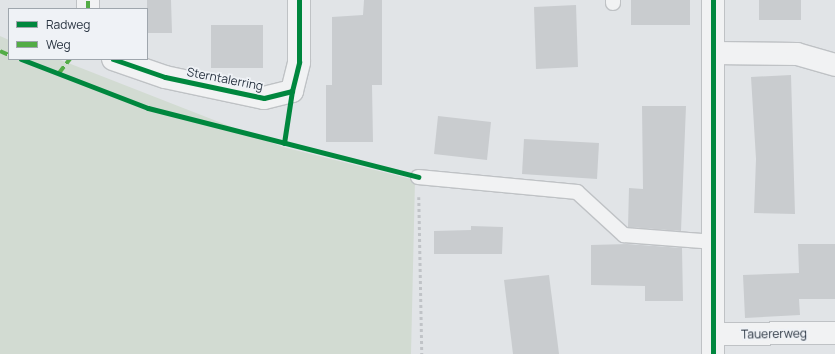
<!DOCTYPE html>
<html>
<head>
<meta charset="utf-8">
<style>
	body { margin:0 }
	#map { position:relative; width:835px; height:354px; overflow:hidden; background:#e1e4e7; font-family:Manrope,sans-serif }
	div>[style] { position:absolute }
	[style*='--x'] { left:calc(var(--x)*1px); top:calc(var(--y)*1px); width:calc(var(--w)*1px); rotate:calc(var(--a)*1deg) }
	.green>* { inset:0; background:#d2dbd2 }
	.building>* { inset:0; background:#c9cccf }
	.path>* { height:2.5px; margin-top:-1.25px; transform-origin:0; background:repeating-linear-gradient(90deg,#c0c3c7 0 3px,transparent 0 6px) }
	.roads { filter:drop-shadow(1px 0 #bfc2c5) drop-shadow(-1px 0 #bfc2c5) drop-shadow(0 1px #bfc2c5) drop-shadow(0 -1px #bfc2c5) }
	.lane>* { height:14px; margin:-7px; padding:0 7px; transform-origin:7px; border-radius:7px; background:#f1f2f3 }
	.street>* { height:22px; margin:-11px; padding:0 11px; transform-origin:11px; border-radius:11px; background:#f1f2f3 }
	.quiet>* { height:4px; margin-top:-2px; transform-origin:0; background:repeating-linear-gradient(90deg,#53ac46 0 8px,transparent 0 12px) }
	.cycleway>* { height:5px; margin:-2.5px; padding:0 2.5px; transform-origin:2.5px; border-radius:2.5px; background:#00873e }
	span { translate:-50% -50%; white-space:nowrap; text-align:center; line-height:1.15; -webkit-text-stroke:3.5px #eff2f6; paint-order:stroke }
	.street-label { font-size:12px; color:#283340 }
	.legend { position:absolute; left:8px; top:8px; width:140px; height:52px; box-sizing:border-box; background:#eff2f6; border:1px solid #9fa6ad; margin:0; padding:5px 7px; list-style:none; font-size:12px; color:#283340 }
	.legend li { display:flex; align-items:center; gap:8px; height:20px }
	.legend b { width:20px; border:1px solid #9fa6ad }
</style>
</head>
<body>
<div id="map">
	<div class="green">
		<div style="clip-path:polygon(0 36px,9px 40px,9px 59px,58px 59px,283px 147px,415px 180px,411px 354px,0 354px)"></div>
	</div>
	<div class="building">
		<div style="clip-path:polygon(147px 0,171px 0,172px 33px,147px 33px)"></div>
		<div style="clip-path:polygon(364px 0,382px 0,382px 85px,372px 85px,373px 142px,326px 142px,326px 85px,332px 85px,332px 17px,363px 15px)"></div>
		<div style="clip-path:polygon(631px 0,690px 0,690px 25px,631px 25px)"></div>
		<div style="clip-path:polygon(759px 0,801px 0,801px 20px,759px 20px)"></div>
		<div style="clip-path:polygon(576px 5px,578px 67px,536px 69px,534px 7px)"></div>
		<div style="clip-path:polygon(211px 25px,263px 25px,263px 68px,211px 68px)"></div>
		<div style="clip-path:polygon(791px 75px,795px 214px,754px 213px,756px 159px,751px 77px)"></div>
		<div style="clip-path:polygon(642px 106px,686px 106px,681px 231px,628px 227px,629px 188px,643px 189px)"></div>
		<div style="clip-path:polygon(438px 116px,491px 122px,487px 160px,434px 154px)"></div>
		<div style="clip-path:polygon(524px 139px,599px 143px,597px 179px,522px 174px)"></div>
		<div style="clip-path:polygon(471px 226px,503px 227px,502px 254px,434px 254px,434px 231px,471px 230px)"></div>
		<div style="clip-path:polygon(627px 244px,682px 248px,683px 301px,645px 301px,645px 286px,591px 285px,591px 245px)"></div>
		<div style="clip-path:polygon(798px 244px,835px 244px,835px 299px,799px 299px,800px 315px,745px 318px,743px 275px,799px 273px)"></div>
		<div style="clip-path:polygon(549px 275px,559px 354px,513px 354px,504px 280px)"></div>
	</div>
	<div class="path">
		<div style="--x:419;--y:197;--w:157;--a:88.9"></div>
	</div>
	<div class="roads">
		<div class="lane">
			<div style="--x:613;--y:0;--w:3;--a:90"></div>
			<div style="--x:418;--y:177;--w:160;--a:5.4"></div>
			<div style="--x:577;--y:192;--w:64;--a:42.5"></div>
			<div style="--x:624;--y:235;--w:91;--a:4.4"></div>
		</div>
		<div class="street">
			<div style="--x:88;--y:9;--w:9;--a:-90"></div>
			<div style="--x:714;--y:53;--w:83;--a:0.7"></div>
			<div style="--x:797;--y:54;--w:40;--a:16"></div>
			<div style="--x:113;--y:59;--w:55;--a:19.1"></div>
			<div style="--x:165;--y:77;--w:101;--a:12"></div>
			<div style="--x:264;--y:98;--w:29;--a:-14"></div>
			<div style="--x:292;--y:91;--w:30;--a:-76"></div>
			<div style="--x:299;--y:62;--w:62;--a:-90"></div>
			<div style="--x:713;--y:334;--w:122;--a:-0.5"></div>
			<div style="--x:713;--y:354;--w:354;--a:-90"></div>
		</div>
	</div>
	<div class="quiet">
		<div style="--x:88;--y:9;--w:9;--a:-90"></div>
		<div style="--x:0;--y:51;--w:10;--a:24"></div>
		<div style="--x:59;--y:73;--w:18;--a:-52"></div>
	</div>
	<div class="cycleway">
		<div style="--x:21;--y:59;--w:136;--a:21.1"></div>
		<div style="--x:148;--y:108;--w:279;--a:14.3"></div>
		<div style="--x:113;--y:59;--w:55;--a:19.1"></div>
		<div style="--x:165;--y:77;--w:101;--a:12"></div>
		<div style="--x:264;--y:98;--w:29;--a:-14"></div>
		<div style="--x:292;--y:91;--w:30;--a:-76"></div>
		<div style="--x:299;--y:62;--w:62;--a:-90"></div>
		<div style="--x:284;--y:143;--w:53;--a:-81.3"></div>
		<div style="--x:713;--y:354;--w:354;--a:-90"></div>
	</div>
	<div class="street-label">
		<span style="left:225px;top:79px;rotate:11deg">Sterntalerring</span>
		<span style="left:774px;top:334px;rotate:-1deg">Tauererweg</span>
	</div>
	<ul class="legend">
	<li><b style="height:5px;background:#00873e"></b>Radweg</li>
	<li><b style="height:5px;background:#53ac46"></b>Weg</li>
	</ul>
</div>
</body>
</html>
